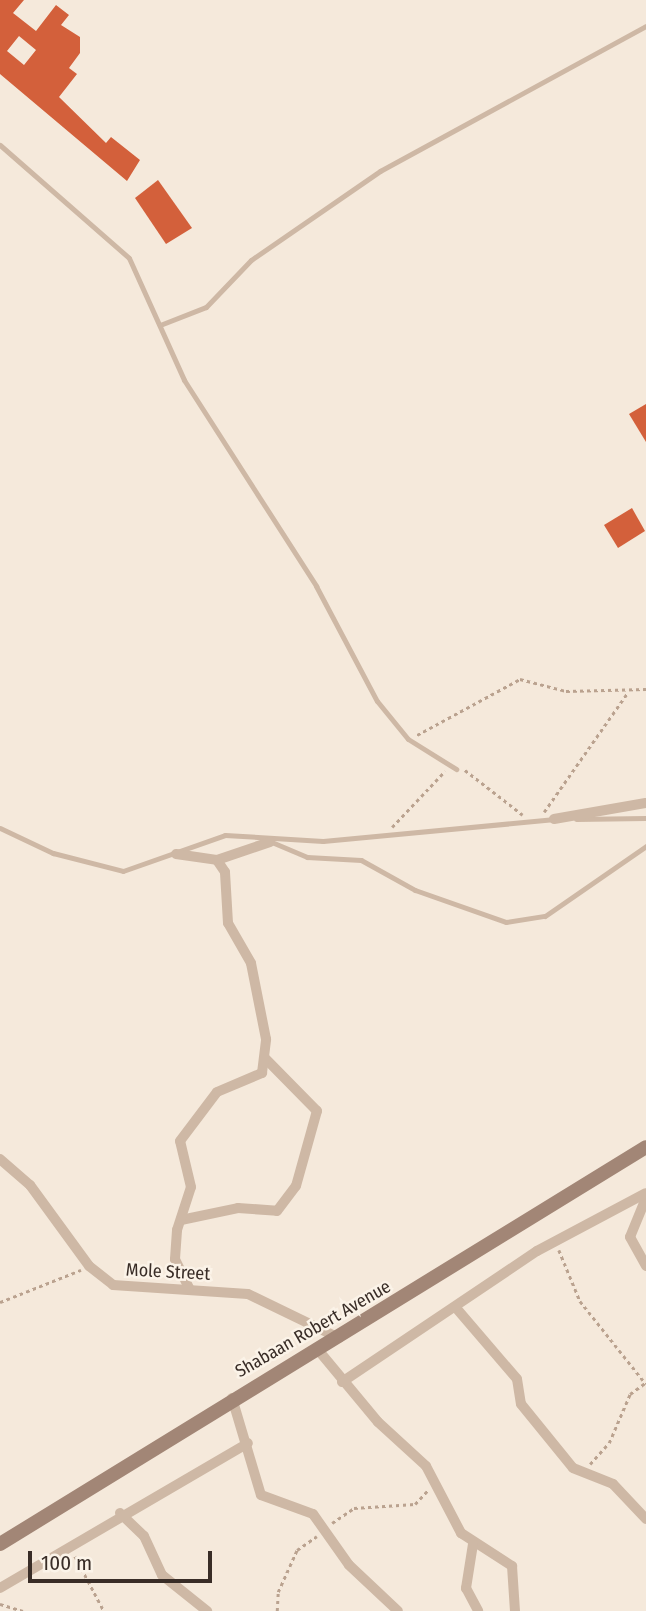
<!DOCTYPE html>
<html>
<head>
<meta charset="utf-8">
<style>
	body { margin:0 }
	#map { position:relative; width:646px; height:1611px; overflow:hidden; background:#f5e9db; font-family:"Fira Sans Condensed",sans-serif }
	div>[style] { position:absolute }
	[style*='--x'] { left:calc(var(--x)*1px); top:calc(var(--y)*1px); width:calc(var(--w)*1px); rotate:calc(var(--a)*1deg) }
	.building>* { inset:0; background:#d3603b }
	.path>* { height:2.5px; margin-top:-1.25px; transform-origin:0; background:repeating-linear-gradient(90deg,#baa28f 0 3.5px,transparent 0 7px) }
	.lane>* { height:5px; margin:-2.5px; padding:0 2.5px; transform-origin:2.5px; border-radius:2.5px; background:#ceb8a5 }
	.street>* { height:10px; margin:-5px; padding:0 5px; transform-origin:5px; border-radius:5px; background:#ceb8a5 }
	.secondary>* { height:14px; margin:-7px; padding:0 7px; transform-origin:7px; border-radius:7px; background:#a28676 }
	span { translate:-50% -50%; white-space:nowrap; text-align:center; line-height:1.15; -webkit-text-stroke:5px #fbf3e8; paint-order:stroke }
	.street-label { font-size:18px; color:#392d27 }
	.scale { position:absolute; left:28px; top:1551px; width:184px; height:32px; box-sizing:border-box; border:4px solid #392d27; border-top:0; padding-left:9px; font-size:21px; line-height:24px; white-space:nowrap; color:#392d27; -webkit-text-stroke:5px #fbf3e8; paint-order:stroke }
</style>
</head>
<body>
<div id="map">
	<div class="building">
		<div style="clip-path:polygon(evenodd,0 0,24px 0,13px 13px,36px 31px,56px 5px,69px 15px,61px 25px,80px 37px,80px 53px,69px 68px,77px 74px,59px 97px,106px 143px,111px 137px,140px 160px,127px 181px,0 74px,0 0,19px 36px,36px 50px,24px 65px,7px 51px,19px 36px)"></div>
		<div style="clip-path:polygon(158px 180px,192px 228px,166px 244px,135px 198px)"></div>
		<div style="clip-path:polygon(646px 404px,646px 442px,629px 414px)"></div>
		<div style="clip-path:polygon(632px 508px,645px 531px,618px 548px,604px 525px)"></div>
	</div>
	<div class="path">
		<div style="--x:417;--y:735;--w:117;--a:-28.5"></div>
		<div style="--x:520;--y:679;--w:48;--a:14.6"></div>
		<div style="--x:566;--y:691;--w:80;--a:-1.4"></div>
		<div style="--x:465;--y:770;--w:73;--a:37.8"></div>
		<div style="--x:544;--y:812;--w:146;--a:-55"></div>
		<div style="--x:392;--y:827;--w:77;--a:-46.6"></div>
		<div style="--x:559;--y:1250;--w:55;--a:67.6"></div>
		<div style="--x:580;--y:1301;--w:106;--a:51.5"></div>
		<div style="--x:0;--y:1302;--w:87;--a:-21.6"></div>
		<div style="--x:590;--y:1464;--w:28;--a:-48"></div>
		<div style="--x:609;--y:1443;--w:53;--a:-66.8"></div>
		<div style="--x:630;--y:1394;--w:19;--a:-36"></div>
		<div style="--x:332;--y:1523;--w:27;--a:-34"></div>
		<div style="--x:354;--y:1508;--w:61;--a:-3.8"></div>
		<div style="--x:415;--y:1504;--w:18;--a:-47"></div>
		<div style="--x:75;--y:1556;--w:62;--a:62.2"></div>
		<div style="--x:0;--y:1604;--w:24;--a:17"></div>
		<div style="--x:277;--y:1611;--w:19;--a:-87"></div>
		<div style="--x:278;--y:1592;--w:46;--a:-65.7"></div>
		<div style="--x:297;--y:1550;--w:24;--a:-35"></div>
	</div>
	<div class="lane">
		<div style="--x:0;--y:145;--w:171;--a:41.2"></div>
		<div style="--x:129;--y:258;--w:134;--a:65.7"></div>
		<div style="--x:184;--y:380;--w:245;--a:57.3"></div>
		<div style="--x:316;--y:586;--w:130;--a:62.1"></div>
		<div style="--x:377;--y:701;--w:49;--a:50.8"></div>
		<div style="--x:408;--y:739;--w:57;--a:32"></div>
		<div style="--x:160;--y:325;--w:49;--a:-21.4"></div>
		<div style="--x:206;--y:307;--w:65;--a:-46.2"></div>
		<div style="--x:251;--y:260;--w:157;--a:-34.6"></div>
		<div style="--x:380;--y:171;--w:303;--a:-28.6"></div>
		<div style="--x:576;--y:819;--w:70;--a:-0.8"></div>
		<div style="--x:0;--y:828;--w:59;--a:25.3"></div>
		<div style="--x:53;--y:853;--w:72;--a:14.4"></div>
		<div style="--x:123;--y:871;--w:108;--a:-19.4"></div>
		<div style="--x:225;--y:835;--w:98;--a:3.5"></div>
		<div style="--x:323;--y:841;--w:233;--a:-5.4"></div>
		<div style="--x:274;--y:843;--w:36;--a:23"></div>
		<div style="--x:307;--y:857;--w:54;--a:3.2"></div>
		<div style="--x:361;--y:860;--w:62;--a:29.1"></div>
		<div style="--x:415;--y:890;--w:96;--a:19.4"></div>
		<div style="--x:506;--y:922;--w:39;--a:-9"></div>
		<div style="--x:545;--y:916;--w:123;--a:-34.7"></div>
	</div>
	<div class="street">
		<div style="--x:554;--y:819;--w:93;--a:-9.9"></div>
		<div style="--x:176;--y:854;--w:41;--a:8.3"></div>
		<div style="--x:217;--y:860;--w:56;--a:-18.8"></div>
		<div style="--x:0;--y:1159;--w:40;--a:41"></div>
		<div style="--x:30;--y:1185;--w:100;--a:53.9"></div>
		<div style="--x:89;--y:1266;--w:31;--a:38"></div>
		<div style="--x:113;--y:1285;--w:135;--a:3.8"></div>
		<div style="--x:248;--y:1294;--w:101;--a:25.8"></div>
		<div style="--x:646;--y:1198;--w:42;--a:112.3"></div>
		<div style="--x:630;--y:1237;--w:33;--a:61"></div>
		<div style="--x:181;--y:1220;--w:58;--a:-11.9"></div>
		<div style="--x:238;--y:1208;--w:39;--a:4"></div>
		<div style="--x:277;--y:1211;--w:31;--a:-53"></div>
		<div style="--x:296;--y:1186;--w:78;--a:-74.4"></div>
		<div style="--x:317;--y:1111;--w:74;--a:-134.5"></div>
		<div style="--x:189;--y:1288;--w:32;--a:-116"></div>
		<div style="--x:175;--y:1259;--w:29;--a:-86"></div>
		<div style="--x:177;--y:1230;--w:45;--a:-72"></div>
		<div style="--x:191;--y:1187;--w:47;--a:-103.4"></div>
		<div style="--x:180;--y:1141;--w:61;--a:-52.9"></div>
		<div style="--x:217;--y:1092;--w:49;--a:-22.9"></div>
		<div style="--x:262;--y:1073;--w:34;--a:-83"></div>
		<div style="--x:266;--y:1039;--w:77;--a:-101.2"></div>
		<div style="--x:251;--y:963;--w:46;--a:-119.9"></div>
		<div style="--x:228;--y:923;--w:51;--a:-93.4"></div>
		<div style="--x:225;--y:872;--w:14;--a:-124"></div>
		<div style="--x:457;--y:1309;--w:92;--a:49.4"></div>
		<div style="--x:517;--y:1379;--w:25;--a:81"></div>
		<div style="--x:521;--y:1404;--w:82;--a:50.9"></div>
		<div style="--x:573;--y:1468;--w:43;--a:21.8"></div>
		<div style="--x:613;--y:1484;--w:48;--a:46.7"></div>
		<div style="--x:319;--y:1351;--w:92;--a:50.3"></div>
		<div style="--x:378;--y:1422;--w:65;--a:42.5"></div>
		<div style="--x:426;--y:1466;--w:76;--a:62.4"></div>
		<div style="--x:461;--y:1533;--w:61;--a:32.9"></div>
		<div style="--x:512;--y:1566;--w:45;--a:86.2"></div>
		<div style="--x:342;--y:1382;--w:235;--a:-33.9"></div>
		<div style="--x:537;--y:1251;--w:123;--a:-28"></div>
		<div style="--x:232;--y:1398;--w:101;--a:73.4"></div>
		<div style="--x:261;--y:1495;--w:55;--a:20.1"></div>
		<div style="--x:313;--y:1514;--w:62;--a:54.8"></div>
		<div style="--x:349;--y:1565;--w:67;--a:43.2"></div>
		<div style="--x:120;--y:1513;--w:33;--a:44"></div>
		<div style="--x:144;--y:1536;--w:43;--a:65.2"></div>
		<div style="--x:162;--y:1575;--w:58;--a:38.7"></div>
		<div style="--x:473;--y:1544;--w:45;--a:99"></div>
		<div style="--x:466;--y:1588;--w:26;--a:62"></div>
		<div style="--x:0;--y:1588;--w:287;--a:-30.3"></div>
	</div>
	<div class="secondary">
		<div style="--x:0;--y:1544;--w:758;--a:-31.57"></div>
	</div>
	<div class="street-label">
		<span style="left:168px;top:1272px;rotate:3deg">Mole Street</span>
		<span style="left:313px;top:1329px;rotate:-30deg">Shabaan Robert Avenue</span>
	</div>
	<div class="scale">100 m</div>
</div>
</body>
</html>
